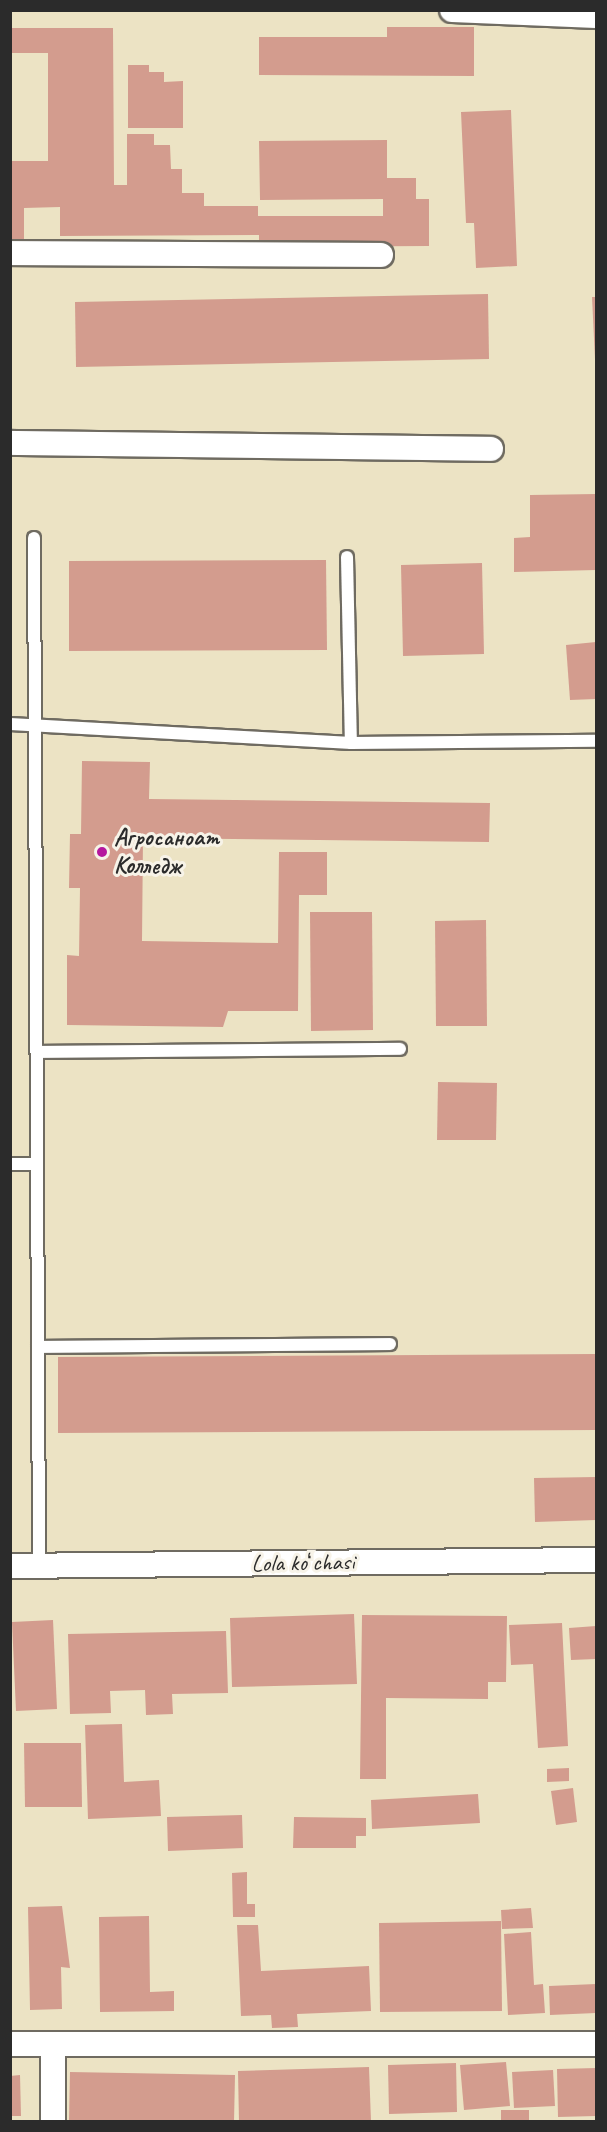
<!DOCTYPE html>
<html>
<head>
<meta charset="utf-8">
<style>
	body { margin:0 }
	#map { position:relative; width:607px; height:2132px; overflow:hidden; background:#ece3c4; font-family:Caveat,sans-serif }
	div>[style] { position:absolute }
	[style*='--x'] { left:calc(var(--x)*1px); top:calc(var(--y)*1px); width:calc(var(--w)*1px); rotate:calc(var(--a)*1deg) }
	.building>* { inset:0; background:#d39c8e }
	.roads { filter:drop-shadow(2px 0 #6f6b61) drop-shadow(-2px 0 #6f6b61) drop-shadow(0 2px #6f6b61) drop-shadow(0 -2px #6f6b61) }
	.lane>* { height:12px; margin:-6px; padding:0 6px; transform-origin:6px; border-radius:6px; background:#fff }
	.street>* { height:24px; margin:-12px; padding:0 12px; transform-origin:12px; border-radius:12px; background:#fff }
	.dots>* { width:16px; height:16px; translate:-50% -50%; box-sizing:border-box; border:3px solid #f7f3e8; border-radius:50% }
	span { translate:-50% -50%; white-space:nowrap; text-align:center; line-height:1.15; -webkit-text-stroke:6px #f7f3e8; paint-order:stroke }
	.poi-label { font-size:24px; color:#2b2b2b; font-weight:700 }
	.left { translate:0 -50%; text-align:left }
	.street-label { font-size:24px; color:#2b2b2b }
	.frame { position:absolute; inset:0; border:12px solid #2b2b2b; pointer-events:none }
</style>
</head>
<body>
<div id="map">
	<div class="building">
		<div style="clip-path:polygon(387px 27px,474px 27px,474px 76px,259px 75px,259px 37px,387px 37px)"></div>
		<div style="clip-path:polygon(10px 28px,113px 28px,114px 185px,127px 185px,127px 134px,154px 134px,154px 145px,170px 145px,171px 169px,182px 169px,182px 193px,204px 193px,204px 206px,258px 206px,258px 216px,383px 216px,383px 199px,260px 200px,259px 141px,387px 140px,387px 178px,416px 178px,416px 199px,429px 199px,429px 246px,259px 247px,259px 235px,60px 236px,60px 207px,24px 208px,24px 242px,10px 242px,10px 161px,48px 161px,48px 53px,10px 53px)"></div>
		<div style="clip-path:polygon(128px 65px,149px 65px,149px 72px,164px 72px,164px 82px,183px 81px,183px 128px,128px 128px)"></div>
		<div style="clip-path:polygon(511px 110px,517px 266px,476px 268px,474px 223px,466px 223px,461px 112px)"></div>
		<div style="clip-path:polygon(488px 294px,489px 359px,76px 367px,75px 302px)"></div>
		<div style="clip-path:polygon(592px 297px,596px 297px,596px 359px,595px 359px)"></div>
		<div style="clip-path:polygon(596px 494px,596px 570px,514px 572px,514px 538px,530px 537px,530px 495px)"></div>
		<div style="clip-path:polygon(326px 560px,327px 650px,69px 651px,69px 561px)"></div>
		<div style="clip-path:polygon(482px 563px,484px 654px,403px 656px,401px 565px)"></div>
		<div style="clip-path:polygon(596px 642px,596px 699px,570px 700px,566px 645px)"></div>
		<div style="clip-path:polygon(82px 761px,150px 762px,149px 799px,490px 803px,489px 842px,143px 838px,142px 941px,278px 943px,279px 852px,327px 852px,327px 895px,299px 895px,298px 1011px,228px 1011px,223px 1027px,67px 1025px,67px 955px,79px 956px,80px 888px,69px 888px,70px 834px,81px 834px)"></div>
		<div style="clip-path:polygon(310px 912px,372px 912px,373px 1030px,311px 1031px)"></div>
		<div style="clip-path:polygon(486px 920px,487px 1026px,436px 1026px,435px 921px)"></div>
		<div style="clip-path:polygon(438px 1082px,497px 1083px,496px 1140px,437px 1140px)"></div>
		<div style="clip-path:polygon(596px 1354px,596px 1430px,58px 1433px,58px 1357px)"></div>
		<div style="clip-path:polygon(596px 1477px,596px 1520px,535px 1522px,534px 1478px)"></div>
		<div style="clip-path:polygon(354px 1614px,357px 1684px,232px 1687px,230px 1618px)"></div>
		<div style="clip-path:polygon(362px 1615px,507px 1616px,506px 1682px,488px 1682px,488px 1699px,386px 1698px,386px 1779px,360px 1779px)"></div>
		<div style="clip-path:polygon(53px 1620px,57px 1709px,16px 1711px,12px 1622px)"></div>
		<div style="clip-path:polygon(562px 1623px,568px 1746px,538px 1748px,533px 1664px,511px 1665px,509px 1625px)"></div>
		<div style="clip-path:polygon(596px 1626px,596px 1659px,571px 1660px,569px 1628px)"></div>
		<div style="clip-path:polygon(226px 1631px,228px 1693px,172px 1694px,173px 1714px,146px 1715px,145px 1690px,110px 1691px,111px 1713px,70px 1714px,68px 1634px)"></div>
		<div style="clip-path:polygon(122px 1724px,124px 1782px,159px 1780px,161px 1816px,88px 1819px,85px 1725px)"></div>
		<div style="clip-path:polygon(24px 1743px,81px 1743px,82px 1807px,25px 1807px)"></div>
		<div style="clip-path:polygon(569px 1768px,569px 1781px,547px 1782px,547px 1769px)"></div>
		<div style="clip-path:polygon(573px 1788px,577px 1822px,556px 1825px,551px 1791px)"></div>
		<div style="clip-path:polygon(478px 1794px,480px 1823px,372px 1829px,371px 1800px)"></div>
		<div style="clip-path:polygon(242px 1815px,243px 1848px,168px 1851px,167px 1817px)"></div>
		<div style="clip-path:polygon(294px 1817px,366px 1818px,366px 1836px,356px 1836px,356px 1848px,293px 1848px)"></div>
		<div style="clip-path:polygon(247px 1872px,247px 1904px,255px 1904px,255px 1917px,233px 1917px,232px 1873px)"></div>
		<div style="clip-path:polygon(62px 1906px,70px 1968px,61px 1967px,62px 2009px,30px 2010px,28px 1907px)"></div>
		<div style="clip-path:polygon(531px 1908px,533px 1928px,502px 1929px,501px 1910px)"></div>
		<div style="clip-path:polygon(149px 1916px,150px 1992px,174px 1991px,174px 2011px,100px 2012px,99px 1917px)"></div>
		<div style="clip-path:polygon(501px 1921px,502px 2011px,380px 2012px,379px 1923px)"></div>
		<div style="clip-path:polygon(237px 1925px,258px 1925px,261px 1971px,369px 1966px,371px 2011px,297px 2014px,298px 2027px,272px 2028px,271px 2015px,241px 2016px)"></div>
		<div style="clip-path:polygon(531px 1932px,534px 1985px,543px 1984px,545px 2013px,508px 2015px,504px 1934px)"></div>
		<div style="clip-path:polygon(596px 1984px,596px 2013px,550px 2015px,549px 1986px)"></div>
		<div style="clip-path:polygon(506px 2062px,510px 2106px,464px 2110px,460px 2065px)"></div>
		<div style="clip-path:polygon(456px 2063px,457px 2112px,389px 2114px,388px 2065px)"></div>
		<div style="clip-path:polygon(369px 2067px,371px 2122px,239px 2122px,238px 2071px)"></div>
		<div style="clip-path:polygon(596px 2068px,596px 2116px,558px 2117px,557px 2069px)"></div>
		<div style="clip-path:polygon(553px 2070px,555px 2106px,514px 2108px,512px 2072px)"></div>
		<div style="clip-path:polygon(70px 2072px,235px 2075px,234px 2122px,69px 2122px)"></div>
		<div style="clip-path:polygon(20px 2075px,21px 2116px,10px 2116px,10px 2076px)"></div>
		<div style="clip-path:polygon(501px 2110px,529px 2110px,529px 2122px,501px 2122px)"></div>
	</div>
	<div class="roads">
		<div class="lane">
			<div style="--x:34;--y:538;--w:1027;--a:89.72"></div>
			<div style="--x:347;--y:557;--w:186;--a:88.8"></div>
			<div style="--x:10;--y:724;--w:342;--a:3.2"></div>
			<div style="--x:351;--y:743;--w:245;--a:-0.5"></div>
			<div style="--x:37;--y:1052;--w:363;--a:-0.5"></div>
			<div style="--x:10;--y:1164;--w:27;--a:0"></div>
			<div style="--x:38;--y:1347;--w:352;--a:-0.5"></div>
		</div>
		<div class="street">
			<div style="--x:452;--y:10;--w:144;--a:2.4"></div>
			<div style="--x:10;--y:253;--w:371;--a:0.3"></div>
			<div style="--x:10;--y:443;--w:481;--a:0.7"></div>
			<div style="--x:10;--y:1566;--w:586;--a:-0.59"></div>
			<div style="--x:10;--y:2044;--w:586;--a:0"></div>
			<div style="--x:53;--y:2046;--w:76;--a:90"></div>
		</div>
	</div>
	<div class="dots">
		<div style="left:102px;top:852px;background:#b5179e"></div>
	</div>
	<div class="poi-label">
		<span class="left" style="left:114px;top:852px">Агросаноат<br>Колледж</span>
	</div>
	<div class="street-label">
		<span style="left:303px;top:1563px;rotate:-1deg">Lola koʻchasi</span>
	</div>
	<div class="frame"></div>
</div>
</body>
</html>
